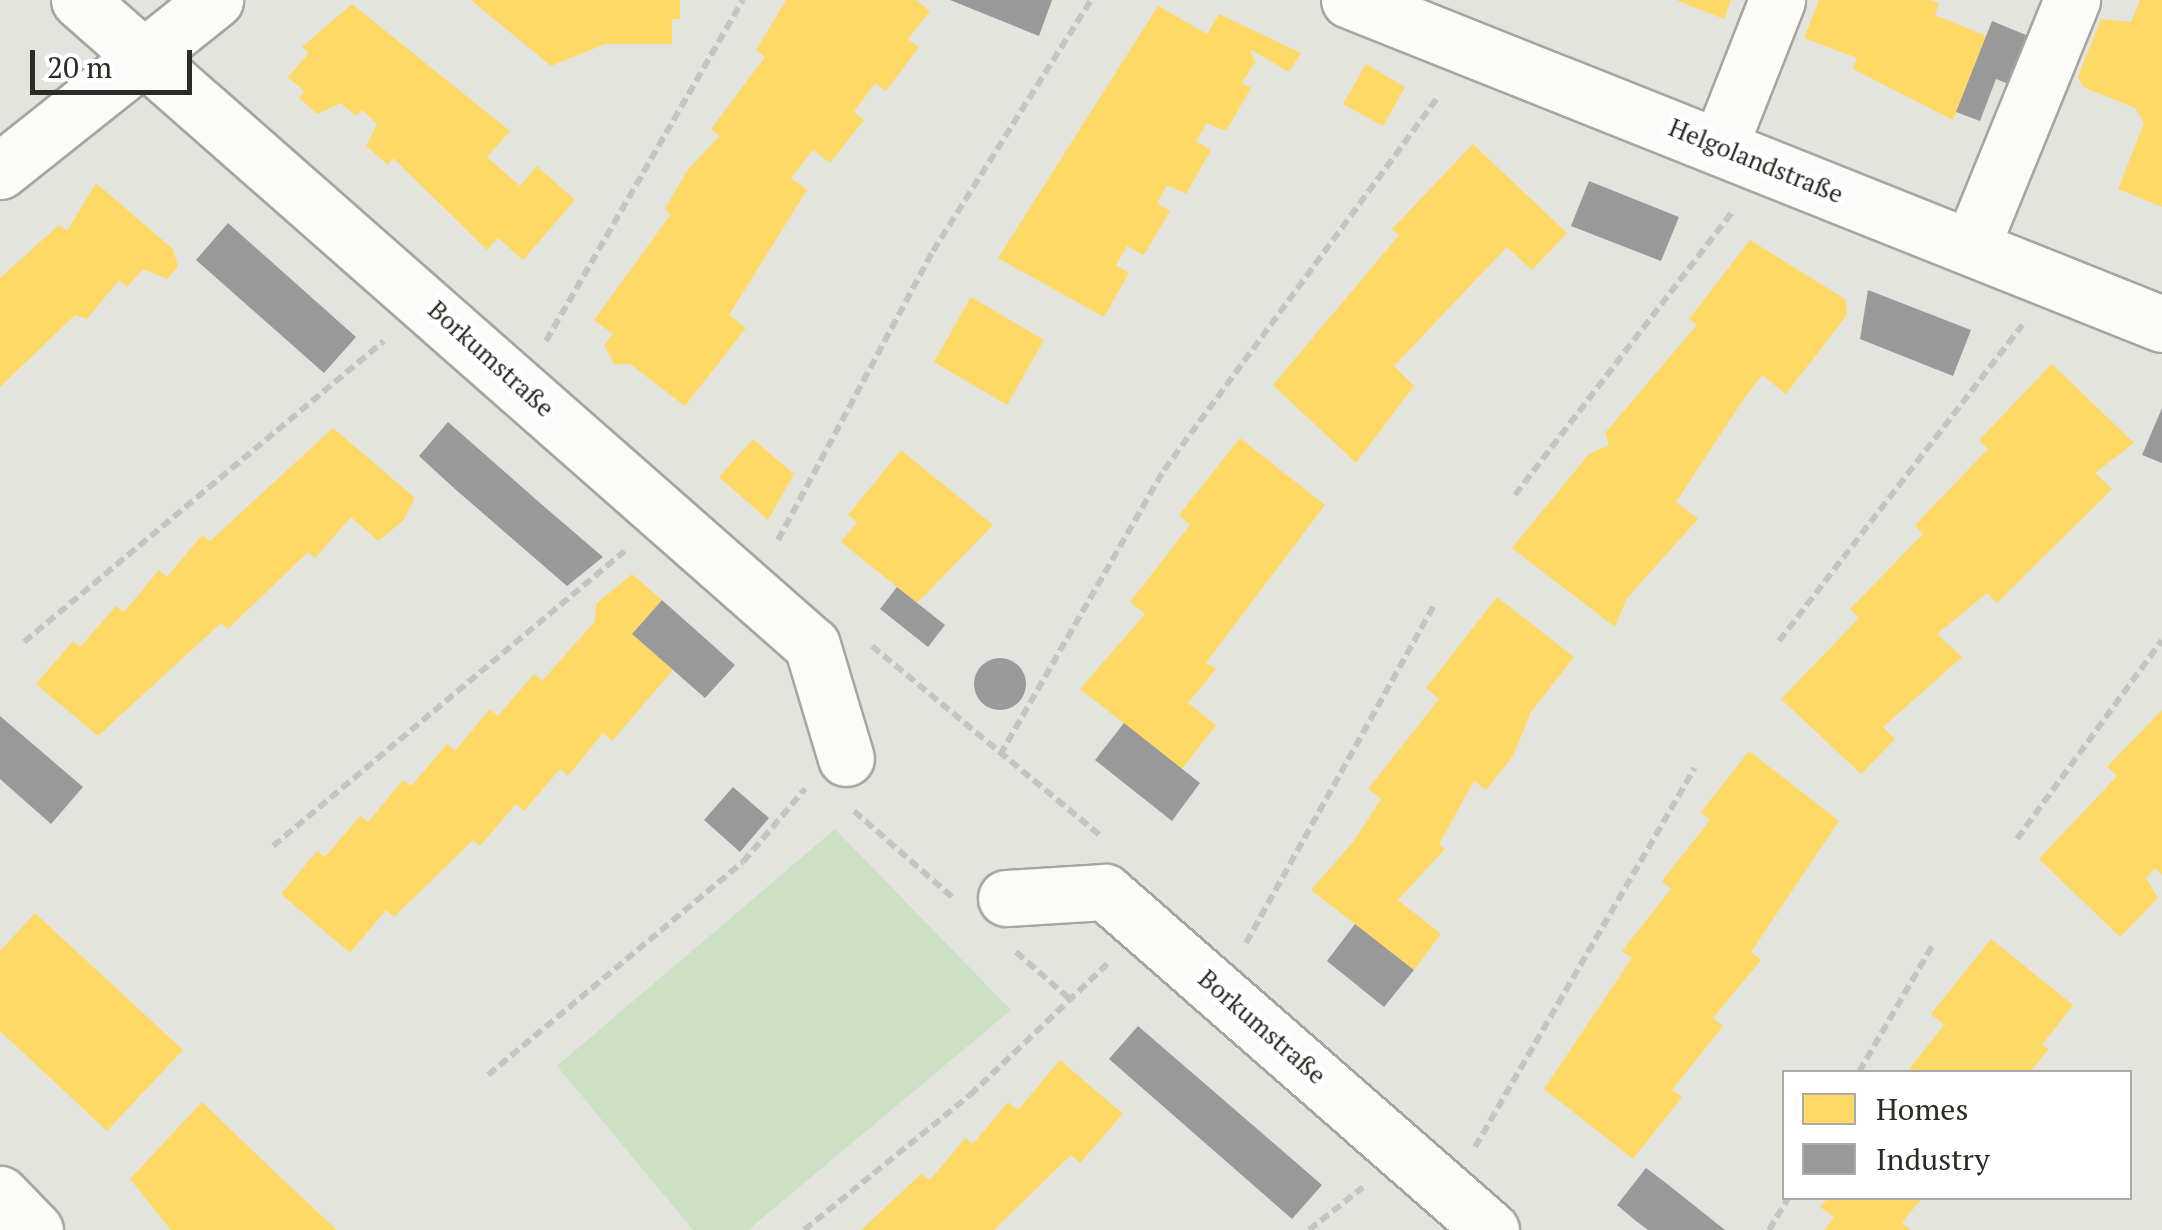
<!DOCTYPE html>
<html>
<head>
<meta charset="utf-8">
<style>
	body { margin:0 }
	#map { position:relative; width:2162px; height:1230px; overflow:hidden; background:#e4e4de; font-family:"PT Serif",serif }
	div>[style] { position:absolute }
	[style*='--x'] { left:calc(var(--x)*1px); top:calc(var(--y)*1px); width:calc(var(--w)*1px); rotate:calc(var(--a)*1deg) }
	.green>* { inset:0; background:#cce1c4 }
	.homes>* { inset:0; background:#ffd966 }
	.industry>* { inset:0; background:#999 }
	.round { border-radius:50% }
	.path>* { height:6px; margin-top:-3px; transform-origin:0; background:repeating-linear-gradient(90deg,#c5c4c2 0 10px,transparent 0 15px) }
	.roads { filter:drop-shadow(2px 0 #a6a5a0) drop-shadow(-2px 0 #a6a5a0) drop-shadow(0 2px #a6a5a0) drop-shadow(0 -2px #a6a5a0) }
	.minor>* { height:55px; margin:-27.5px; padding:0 27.5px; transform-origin:27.5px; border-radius:27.5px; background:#fbfbfa }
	span { translate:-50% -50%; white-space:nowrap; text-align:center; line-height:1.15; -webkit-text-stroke:10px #fff; paint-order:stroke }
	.street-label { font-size:25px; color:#2c2b26 }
	.legend { position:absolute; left:1782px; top:1070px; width:350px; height:130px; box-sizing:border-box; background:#fff; border:2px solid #abaaa8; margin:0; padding:12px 18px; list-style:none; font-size:30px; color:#2c2b26 }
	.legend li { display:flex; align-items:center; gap:20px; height:50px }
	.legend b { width:50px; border:2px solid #abaaa8 }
	.scale { position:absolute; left:30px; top:50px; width:162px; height:45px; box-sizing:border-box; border:5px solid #2c2b26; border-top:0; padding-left:12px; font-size:30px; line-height:35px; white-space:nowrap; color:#2c2b26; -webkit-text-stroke:8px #fff; paint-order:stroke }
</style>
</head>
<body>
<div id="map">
	<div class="green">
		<div style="clip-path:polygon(835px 829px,1011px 1010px,748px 1230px,693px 1230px,557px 1066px)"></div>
	</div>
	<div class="homes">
		<div style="clip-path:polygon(471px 0,680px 0,680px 19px,672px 19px,672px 44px,605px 44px,551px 66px)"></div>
		<div style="clip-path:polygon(786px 0,916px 0,930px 11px,908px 39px,919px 47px,886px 91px,875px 83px,854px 112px,864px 120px,830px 163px,813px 150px,791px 178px,807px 190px,729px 315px,746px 328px,685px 406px,630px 364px,614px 364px,604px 345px,613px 334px,594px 320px,671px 214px,665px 209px,688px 169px,720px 136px,711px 129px,765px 57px,756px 50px)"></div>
		<div style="clip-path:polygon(1676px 0,1731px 0,1724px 19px)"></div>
		<div style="clip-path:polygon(1819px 0,1931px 0,1939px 3px,1935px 15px,1986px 36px,1953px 120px,1853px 69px,1857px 58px,1804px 38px)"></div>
		<div style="clip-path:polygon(2140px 0,2162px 0,2162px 207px,2118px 189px,2144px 123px,2135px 108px,2083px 87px,2078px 76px,2101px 19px,2131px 22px)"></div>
		<div style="clip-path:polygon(352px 4px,510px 131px,487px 157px,520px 186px,537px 166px,575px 200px,523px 260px,498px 238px,487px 250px,393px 158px,388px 165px,366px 146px,377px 124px,362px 110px,356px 116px,341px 103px,317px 114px,299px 98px,304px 91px,288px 77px,309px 53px,302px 47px)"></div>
		<div style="clip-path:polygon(1158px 6px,1207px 34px,1219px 14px,1301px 53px,1289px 72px,1250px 49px,1255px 62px,1242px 83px,1251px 88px,1226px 131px,1207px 123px,1196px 141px,1211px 150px,1186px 194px,1167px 185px,1157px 203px,1170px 211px,1144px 255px,1127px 246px,1116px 265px,1129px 273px,1104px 317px,998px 258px)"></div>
		<div style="clip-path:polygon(1366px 64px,1405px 87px,1383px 126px,1343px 104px)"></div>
		<div style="clip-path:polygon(1473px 144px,1567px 233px,1532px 270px,1507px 247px,1394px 366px,1414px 386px,1356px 463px,1273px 385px,1399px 235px,1392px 229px)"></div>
		<div style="clip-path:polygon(96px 183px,173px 249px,178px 267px,167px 279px,143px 269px,127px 287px,119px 280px,87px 319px,75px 315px,0 387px,0 278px,59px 225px,67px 231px)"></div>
		<div style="clip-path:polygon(1750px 240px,1845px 299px,1847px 315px,1786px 394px,1762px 375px,1743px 400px,1676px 502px,1698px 519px,1627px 598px,1615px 627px,1512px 548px,1589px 454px,1609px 445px,1605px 433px,1697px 325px,1689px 319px)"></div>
		<div style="clip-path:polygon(971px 297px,1044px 340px,1007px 405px,934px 362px)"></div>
		<div style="clip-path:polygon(2052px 364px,2134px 443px,2095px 473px,2112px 489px,1997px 603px,1987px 593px,1937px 634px,1962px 657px,1883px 727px,1895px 739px,1861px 774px,1781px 699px,1859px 618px,1850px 609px,1923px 534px,1915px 525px,1988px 449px,1979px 440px)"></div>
		<div style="clip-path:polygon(333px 428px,415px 498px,403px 521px,378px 541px,351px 517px,315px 558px,308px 552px,228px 629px,221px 623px,98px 736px,36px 684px,73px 641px,80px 647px,116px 606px,124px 612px,159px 570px,167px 577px,202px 535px,210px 541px)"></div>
		<div style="clip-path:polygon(1240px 438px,1325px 505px,1206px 663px,1216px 669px,1188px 703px,1216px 725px,1182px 769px,1080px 689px,1145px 614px,1130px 602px,1190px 525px,1179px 515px)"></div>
		<div style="clip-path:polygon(753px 439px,794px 474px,768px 520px,719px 477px)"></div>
		<div style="clip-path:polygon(901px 450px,993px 525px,917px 603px,841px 542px,857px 522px,848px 515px)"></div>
		<div style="clip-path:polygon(632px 574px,662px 600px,632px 634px,673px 670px,612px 741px,603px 733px,568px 776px,560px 769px,524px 811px,516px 804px,480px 846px,473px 840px,394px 917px,386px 910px,350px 953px,281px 894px,317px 851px,325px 857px,360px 816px,368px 822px,403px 780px,411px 786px,447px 744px,455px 751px,490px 709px,498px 716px,534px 674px,542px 681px,595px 621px,596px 604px)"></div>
		<div style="clip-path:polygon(1497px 597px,1574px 657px,1531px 712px,1513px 756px,1486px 790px,1474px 781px,1439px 844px,1445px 849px,1398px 900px,1441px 934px,1414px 970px,1311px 890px,1353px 842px,1381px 799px,1368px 789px,1439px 699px,1426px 688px)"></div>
		<div style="clip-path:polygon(2162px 710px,2162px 875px,2155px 868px,2146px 878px,2158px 898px,2120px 937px,2039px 859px,2117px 776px,2107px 767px)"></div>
		<div style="clip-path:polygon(1749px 751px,1839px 821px,1751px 952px,1761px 960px,1713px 1018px,1723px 1026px,1672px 1090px,1682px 1097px,1633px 1159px,1544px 1089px,1632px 958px,1622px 951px,1671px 889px,1662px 881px,1710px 820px,1701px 812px)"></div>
		<div style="clip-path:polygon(35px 913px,183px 1050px,107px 1131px,0 1031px,0 951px)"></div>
		<div style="clip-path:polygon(1991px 939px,2073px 1005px,2042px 1045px,2049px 1049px,2030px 1072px,1907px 1072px,1944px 1025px,1931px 1014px)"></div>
		<div style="clip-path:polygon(1060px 1060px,1123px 1114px,1080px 1163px,1071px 1155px,994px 1230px,861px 1230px,921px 1174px,930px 1180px,965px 1138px,973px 1144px,1008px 1102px,1018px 1110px)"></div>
		<div style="clip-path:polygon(202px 1102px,277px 1174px,337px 1230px,171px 1230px,130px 1179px)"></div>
		<div style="clip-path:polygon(1828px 1198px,1922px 1198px,1902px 1223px,1911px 1230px,1824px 1230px,1834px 1217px,1820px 1207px)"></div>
	</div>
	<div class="industry">
		<div style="clip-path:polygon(950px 0,1052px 0,1039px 36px)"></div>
		<div style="clip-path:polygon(1992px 21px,2038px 40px,2019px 88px,1996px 79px,1980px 121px,1956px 112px)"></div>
		<div style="clip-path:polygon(1589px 181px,1679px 217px,1661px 261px,1571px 226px)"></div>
		<div style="clip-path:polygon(228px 223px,356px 337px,324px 373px,196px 260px)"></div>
		<div style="clip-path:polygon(1868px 290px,1971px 330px,1953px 376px,1860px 339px)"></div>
		<div style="clip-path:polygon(2162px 408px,2162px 463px,2142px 455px)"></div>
		<div style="clip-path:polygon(448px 422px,540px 503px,603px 557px,567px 586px,455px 489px,419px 456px)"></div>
		<div style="clip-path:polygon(897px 587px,945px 625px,928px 647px,880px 609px)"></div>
		<div style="clip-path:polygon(662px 600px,735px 665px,705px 698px,632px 634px)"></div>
		<div class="round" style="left:974px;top:658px;width:52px;height:52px"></div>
		<div style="clip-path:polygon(0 716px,83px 787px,51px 824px,0 779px)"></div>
		<div style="clip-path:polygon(1124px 723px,1200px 783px,1172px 821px,1095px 760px)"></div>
		<div style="clip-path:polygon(733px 787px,769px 818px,740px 852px,704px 820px)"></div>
		<div style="clip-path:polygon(1355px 924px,1414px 970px,1384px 1007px,1327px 961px)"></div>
		<div style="clip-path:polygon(1138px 1026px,1322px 1185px,1292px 1219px,1109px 1059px)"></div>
		<div style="clip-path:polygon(1646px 1168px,1666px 1183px,1725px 1230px,1648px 1230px,1636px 1221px,1617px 1205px)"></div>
	</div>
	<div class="path">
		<div style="--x:546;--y:341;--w:394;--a:-60"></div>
		<div style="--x:1515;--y:495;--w:359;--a:-52.5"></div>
		<div style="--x:778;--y:540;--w:328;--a:-61.8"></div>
		<div style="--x:933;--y:251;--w:297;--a:-57.8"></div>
		<div style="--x:1779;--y:641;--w:399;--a:-52.4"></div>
		<div style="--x:24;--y:642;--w:469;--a:-39.9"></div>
		<div style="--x:872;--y:646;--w:298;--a:39.7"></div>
		<div style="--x:1000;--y:755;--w:329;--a:-60.1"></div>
		<div style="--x:1164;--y:470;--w:464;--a:-53.7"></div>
		<div style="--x:854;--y:811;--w:132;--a:41.3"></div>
		<div style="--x:2017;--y:839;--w:246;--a:-53.9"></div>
		<div style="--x:273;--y:846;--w:459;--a:-40"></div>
		<div style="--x:1246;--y:943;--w:389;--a:-60.9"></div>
		<div style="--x:1016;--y:952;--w:73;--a:41.1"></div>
		<div style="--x:1859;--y:1072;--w:146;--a:-59.9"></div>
		<div style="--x:488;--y:1075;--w:332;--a:-39.9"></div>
		<div style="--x:743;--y:862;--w:96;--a:-49.7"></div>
		<div style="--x:1475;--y:1147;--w:438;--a:-59.9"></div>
		<div style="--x:804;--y:1230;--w:214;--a:-39.1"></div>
		<div style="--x:970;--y:1095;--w:190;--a:-43.7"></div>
		<div style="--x:1309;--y:1230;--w:69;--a:-38.5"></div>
		<div style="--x:1769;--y:1230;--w:37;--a:-59"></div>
	</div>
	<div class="roads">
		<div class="minor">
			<div style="--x:79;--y:0;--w:976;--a:41.35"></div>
			<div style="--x:812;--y:645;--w:118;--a:73.3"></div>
			<div style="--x:1349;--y:0;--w:875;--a:21.73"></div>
			<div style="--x:1720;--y:145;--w:156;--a:-68.5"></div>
			<div style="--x:0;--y:171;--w:275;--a:-38.5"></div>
			<div style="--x:1972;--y:245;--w:265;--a:-67.8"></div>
			<div style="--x:1006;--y:898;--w:99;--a:-3.5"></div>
			<div style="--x:1105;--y:892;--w:513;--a:41.21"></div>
			<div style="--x:0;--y:1194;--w:50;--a:45.8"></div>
		</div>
	</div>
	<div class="street-label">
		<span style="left:1756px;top:161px;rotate:22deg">Helgolandstraße</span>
		<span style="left:491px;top:359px;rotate:42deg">Borkumstraße</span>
		<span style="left:1262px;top:1027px;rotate:41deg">Borkumstraße</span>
	</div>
	<ul class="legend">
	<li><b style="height:28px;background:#ffd966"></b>Homes</li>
	<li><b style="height:28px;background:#999"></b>Industry</li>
	</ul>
	<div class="scale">20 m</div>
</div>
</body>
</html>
